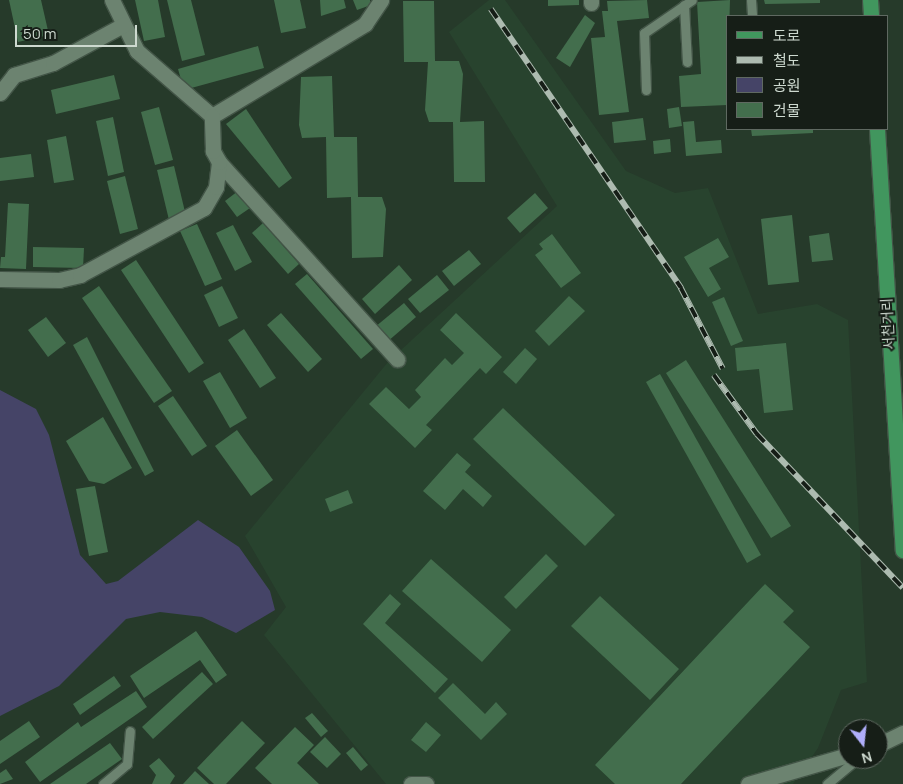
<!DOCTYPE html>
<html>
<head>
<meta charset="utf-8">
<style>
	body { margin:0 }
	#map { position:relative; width:903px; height:784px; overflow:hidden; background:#263a2a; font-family:Manrope,"Noto Sans KR",sans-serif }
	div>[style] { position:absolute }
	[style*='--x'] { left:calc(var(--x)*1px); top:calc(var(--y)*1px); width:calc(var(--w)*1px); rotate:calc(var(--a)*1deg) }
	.built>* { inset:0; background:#28432e }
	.green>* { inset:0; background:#454467 }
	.building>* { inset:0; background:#436e4d }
	.roads { filter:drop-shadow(1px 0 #435547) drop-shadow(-1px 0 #435547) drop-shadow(0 1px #435547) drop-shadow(0 -1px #435547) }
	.lane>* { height:9px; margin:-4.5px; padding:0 4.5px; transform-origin:4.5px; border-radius:4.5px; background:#6c8370 }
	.street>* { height:15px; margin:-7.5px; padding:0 7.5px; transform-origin:7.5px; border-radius:7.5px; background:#6c8370 }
	.primary>* { height:15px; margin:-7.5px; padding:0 7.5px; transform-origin:7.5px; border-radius:7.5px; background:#41965e }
	.rail>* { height:5.5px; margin-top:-2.75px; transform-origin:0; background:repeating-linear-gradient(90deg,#161e17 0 11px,#adbbb0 0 22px); box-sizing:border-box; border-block:1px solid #adbbb0 }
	span { translate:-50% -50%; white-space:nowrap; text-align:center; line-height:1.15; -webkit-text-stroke:4px #161e17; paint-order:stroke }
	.street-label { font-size:14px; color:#cdd9cf }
	.legend { position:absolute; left:726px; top:15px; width:162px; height:115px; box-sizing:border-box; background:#161e17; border:1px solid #5f6961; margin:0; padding:6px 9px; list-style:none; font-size:15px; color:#cdd9cf }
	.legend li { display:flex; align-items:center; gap:10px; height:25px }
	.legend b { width:25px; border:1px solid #5f6961 }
	.north { position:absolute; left:838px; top:719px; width:50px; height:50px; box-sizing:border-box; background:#161e17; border:1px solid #5f6961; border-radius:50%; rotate:164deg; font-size:14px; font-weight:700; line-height:20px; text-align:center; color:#cdd9cf }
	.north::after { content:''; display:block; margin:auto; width:18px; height:22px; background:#afaefa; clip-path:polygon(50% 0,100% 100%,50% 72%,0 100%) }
	.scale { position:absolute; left:15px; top:25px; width:122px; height:22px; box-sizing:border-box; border:2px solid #cdd9cf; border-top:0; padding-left:6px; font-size:15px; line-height:18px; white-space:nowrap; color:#cdd9cf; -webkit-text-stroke:4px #161e17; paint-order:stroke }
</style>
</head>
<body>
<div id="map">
	<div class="built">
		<div style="clip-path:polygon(489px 0,505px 0,626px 171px,675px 193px,708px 188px,758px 314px,817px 304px,848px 320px,867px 682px,841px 690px,818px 748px,793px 784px,386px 784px,264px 635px,286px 607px,245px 536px,388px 362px,557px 206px,449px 32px)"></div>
	</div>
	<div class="green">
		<div style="clip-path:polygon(0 390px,36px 409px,49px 435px,80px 555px,106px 584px,118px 581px,198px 520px,239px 547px,270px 591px,275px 610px,236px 633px,202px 617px,160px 612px,126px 619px,59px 686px,0 716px)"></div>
	</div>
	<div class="building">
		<div style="clip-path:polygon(9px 0,41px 0,49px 35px,18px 42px)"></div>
		<div style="clip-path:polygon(135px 0,158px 0,165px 37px,144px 41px)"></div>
		<div style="clip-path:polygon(167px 0,191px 0,205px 55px,182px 61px)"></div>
		<div style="clip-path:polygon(274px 0,300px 0,306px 28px,281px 33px)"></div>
		<div style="clip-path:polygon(320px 0,344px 0,346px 8px,321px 16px)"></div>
		<div style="clip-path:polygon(353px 0,370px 0,371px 5px,357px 10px)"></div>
		<div style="clip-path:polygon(548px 0,579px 0,579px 5px,548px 6px)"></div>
		<div style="clip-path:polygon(647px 0,649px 18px,617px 21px,629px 112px,599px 115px,591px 38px,605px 37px,602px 11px,608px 11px,607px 1px)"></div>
		<div style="clip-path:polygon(730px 0,727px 105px,681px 107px,679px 76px,701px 74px,697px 2px)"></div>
		<div style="clip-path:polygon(764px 0,820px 0,820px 3px,765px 4px)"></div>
		<div style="clip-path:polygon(403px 1px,434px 1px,435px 61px,459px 61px,463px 74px,460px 122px,484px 121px,485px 182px,454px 182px,453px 122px,429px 122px,425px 110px,428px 62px,404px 62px)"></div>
		<div style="clip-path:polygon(585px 15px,595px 23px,570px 67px,556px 58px)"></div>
		<div style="clip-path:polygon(258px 46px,264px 68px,184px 90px,178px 69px)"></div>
		<div style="clip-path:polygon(114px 75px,120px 99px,56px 114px,51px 90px)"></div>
		<div style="clip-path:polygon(332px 76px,334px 137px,357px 137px,358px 197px,382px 197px,386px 209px,383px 257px,352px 258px,351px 197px,327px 198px,326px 137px,302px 138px,299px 125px,301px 77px)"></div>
		<div style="clip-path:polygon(159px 107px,173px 160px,155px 165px,141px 112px)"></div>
		<div style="clip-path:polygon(679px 107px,682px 126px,669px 128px,667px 109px)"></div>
		<div style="clip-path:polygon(246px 109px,292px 178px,279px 188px,226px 124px)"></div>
		<div style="clip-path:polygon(113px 117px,124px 172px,108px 176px,96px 121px)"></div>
		<div style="clip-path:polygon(643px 118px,646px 140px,614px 143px,612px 122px)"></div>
		<div style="clip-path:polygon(694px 121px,696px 142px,721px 140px,722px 153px,686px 156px,683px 122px)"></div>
		<div style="clip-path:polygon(751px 129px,813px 129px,813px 133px,752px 136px)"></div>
		<div style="clip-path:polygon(66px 136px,74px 180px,54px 183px,47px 140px)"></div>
		<div style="clip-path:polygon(670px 139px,671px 152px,654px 154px,653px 141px)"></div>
		<div style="clip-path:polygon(31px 154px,34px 177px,0 181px,0 158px)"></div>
		<div style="clip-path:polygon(174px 166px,186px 216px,169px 220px,157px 170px)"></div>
		<div style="clip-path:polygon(125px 176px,138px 229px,120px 234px,107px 181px)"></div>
		<div style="clip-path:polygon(238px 191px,250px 208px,237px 217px,225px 201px)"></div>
		<div style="clip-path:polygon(535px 193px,548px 208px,520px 233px,507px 218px)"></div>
		<div style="clip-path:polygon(8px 203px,29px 204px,26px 269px,0 268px,1px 257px,5px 257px)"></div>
		<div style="clip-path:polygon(792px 215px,799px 282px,768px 285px,761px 219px)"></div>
		<div style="clip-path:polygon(263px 223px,299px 264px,288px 274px,252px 233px)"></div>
		<div style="clip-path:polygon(197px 224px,222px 279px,205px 286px,180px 231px)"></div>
		<div style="clip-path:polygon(233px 225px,252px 262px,235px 271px,216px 233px)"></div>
		<div style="clip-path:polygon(829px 233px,833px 260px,812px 262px,809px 236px)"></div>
		<div style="clip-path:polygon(552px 234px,581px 273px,561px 288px,535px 255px,543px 249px,539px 244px)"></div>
		<div style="clip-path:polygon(718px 238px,729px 257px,709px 268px,721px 289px,708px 297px,684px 257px)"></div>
		<div style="clip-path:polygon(33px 247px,84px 248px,83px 268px,33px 267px)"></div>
		<div style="clip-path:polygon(469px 250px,481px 264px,454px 286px,442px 271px)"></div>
		<div style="clip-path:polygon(136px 260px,204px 363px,189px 373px,121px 270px)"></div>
		<div style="clip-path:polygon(399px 265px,412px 280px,375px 314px,362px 299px)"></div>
		<div style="clip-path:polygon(307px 274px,373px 349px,361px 359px,295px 284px)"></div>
		<div style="clip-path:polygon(437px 275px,449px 290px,420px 313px,408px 299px)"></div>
		<div style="clip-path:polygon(99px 286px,172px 391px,154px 403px,82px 298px)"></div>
		<div style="clip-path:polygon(222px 286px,238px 318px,219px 327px,204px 295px)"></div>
		<div style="clip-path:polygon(569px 296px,585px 311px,549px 346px,535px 331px)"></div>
		<div style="clip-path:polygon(724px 297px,743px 341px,731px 346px,712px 302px)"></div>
		<div style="clip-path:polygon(404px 303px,416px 317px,387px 342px,375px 327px)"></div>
		<div style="clip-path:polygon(281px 313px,322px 359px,308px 372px,267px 325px)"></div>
		<div style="clip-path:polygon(456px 313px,502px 357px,486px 374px,480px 368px,426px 425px,432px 430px,415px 448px,369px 404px,386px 387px,409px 409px,421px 397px,415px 390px,445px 358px,452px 365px,464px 353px,440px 330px)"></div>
		<div style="clip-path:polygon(46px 317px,66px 343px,48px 357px,28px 330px)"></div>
		<div style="clip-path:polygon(244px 329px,276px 378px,260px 388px,228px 340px)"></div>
		<div style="clip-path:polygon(87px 337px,154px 471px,145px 476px,73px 345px)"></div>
		<div style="clip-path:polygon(786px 343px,793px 410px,764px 413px,759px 369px,737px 371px,735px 348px)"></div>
		<div style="clip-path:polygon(525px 348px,537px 359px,516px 384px,503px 372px)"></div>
		<div style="clip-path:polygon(686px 360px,791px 526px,771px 538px,666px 373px)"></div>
		<div style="clip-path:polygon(220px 372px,247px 418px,230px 428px,203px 381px)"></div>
		<div style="clip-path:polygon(660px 374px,761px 555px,747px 563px,646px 382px)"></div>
		<div style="clip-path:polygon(173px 396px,207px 446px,192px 456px,158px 406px)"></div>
		<div style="clip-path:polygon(503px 408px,615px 515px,585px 546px,473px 439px)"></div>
		<div style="clip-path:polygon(103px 417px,132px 468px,104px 484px,89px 481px,66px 441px)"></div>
		<div style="clip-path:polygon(237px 430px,273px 480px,251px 496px,215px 446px)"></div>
		<div style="clip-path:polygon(457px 453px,471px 465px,465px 472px,492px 496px,483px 507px,463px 489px,445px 510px,423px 491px)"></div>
		<div style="clip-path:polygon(95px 486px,108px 552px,89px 556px,76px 489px)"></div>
		<div style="clip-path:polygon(348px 490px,353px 503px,330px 512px,325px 499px)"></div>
		<div style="clip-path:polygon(546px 554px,558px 566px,516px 609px,504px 597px)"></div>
		<div style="clip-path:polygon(431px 559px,511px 630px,482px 662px,402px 591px)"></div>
		<div style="clip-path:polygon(765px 584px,794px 611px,783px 622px,810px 647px,681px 784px,615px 784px,595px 765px)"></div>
		<div style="clip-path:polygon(390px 594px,401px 604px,385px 623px,448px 679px,435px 693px,363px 624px)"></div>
		<div style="clip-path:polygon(600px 596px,679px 669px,650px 700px,571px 626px)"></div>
		<div style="clip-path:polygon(196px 631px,227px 675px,216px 683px,200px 660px,144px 698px,130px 676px)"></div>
		<div style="clip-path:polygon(202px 672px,213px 684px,153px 739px,142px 727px)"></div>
		<div style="clip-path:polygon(114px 676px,121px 686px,80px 715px,73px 704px)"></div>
		<div style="clip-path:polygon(453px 683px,485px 714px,496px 702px,507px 714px,481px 740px,438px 698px)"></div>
		<div style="clip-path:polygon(136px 691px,147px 707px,40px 782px,25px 762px,78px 722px,81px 727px)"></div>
		<div style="clip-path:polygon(312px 713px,328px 731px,321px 737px,305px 718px)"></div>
		<div style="clip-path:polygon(29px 721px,40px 737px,0 764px,0 741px)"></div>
		<div style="clip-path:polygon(242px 721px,265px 743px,226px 784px,214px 784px,197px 768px)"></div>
		<div style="clip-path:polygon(426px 722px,441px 735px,426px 752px,411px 740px)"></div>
		<div style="clip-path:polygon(295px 727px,314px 745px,297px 763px,319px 784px,272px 784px,255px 768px)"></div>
		<div style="clip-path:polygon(325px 737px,341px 754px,327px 768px,310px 752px)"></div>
		<div style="clip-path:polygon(110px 743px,122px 759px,86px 784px,50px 784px)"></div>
		<div style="clip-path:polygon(353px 747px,368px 765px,361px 771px,346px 753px)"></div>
		<div style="clip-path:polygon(159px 758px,175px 776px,170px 784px,152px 784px,156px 775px,149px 766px)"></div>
		<div style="clip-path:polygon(6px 769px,13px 779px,0 784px,0 773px)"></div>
		<div style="clip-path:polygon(195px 771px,209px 784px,183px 784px)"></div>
	</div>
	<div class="roads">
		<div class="lane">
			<div style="--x:751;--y:0;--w:16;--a:86"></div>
			<div style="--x:684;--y:5;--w:57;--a:87"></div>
			<div style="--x:646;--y:90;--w:57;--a:-92"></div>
			<div style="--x:644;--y:33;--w:58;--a:-34.5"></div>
			<div style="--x:103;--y:784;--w:31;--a:-40"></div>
			<div style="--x:127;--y:764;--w:33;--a:-85"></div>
			<div style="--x:827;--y:784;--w:39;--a:-40"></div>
		</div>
		<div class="street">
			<div style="--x:112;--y:0;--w:57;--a:63.9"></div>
			<div style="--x:137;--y:51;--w:99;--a:40.9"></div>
			<div style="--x:212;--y:116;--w:179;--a:-31"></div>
			<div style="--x:365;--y:24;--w:29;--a:-56"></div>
			<div style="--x:591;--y:0;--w:3;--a:90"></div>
			<div style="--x:0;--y:93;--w:23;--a:-52"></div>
			<div style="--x:14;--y:75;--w:41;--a:-17.1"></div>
			<div style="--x:53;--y:63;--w:80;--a:-28.5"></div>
			<div style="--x:219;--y:162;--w:266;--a:47.9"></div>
			<div style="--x:0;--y:279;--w:59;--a:1"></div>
			<div style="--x:59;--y:280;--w:22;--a:-13"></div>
			<div style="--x:80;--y:275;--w:141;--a:-28.4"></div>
			<div style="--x:204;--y:208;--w:24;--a:-60"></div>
			<div style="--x:216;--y:187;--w:25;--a:-83"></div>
			<div style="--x:219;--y:162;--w:13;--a:-119"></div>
			<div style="--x:213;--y:151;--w:35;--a:-92"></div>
			<div style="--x:878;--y:745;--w:28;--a:-26"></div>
			<div style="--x:411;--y:784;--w:15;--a:0"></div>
			<div style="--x:748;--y:784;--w:104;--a:-16.2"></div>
		</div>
		<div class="primary">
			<div style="--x:870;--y:0;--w:16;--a:86"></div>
			<div style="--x:877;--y:129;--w:422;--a:86.5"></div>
		</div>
	</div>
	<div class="rail">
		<div style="--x:491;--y:9;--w:338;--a:55.7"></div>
		<div style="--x:681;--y:288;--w:91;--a:62.6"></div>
		<div style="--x:714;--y:375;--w:73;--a:53.9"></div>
		<div style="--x:757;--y:434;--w:212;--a:46.5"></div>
	</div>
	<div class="street-label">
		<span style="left:888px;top:324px;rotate:-93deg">서천거리</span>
	</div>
	<ul class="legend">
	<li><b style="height:6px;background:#41965e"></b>도로</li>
	<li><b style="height:6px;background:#adbbb0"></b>철도</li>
	<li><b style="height:14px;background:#454467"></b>공원</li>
	<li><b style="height:14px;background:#436e4d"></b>건물</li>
	</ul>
	<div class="north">N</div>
	<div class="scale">50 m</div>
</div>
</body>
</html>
